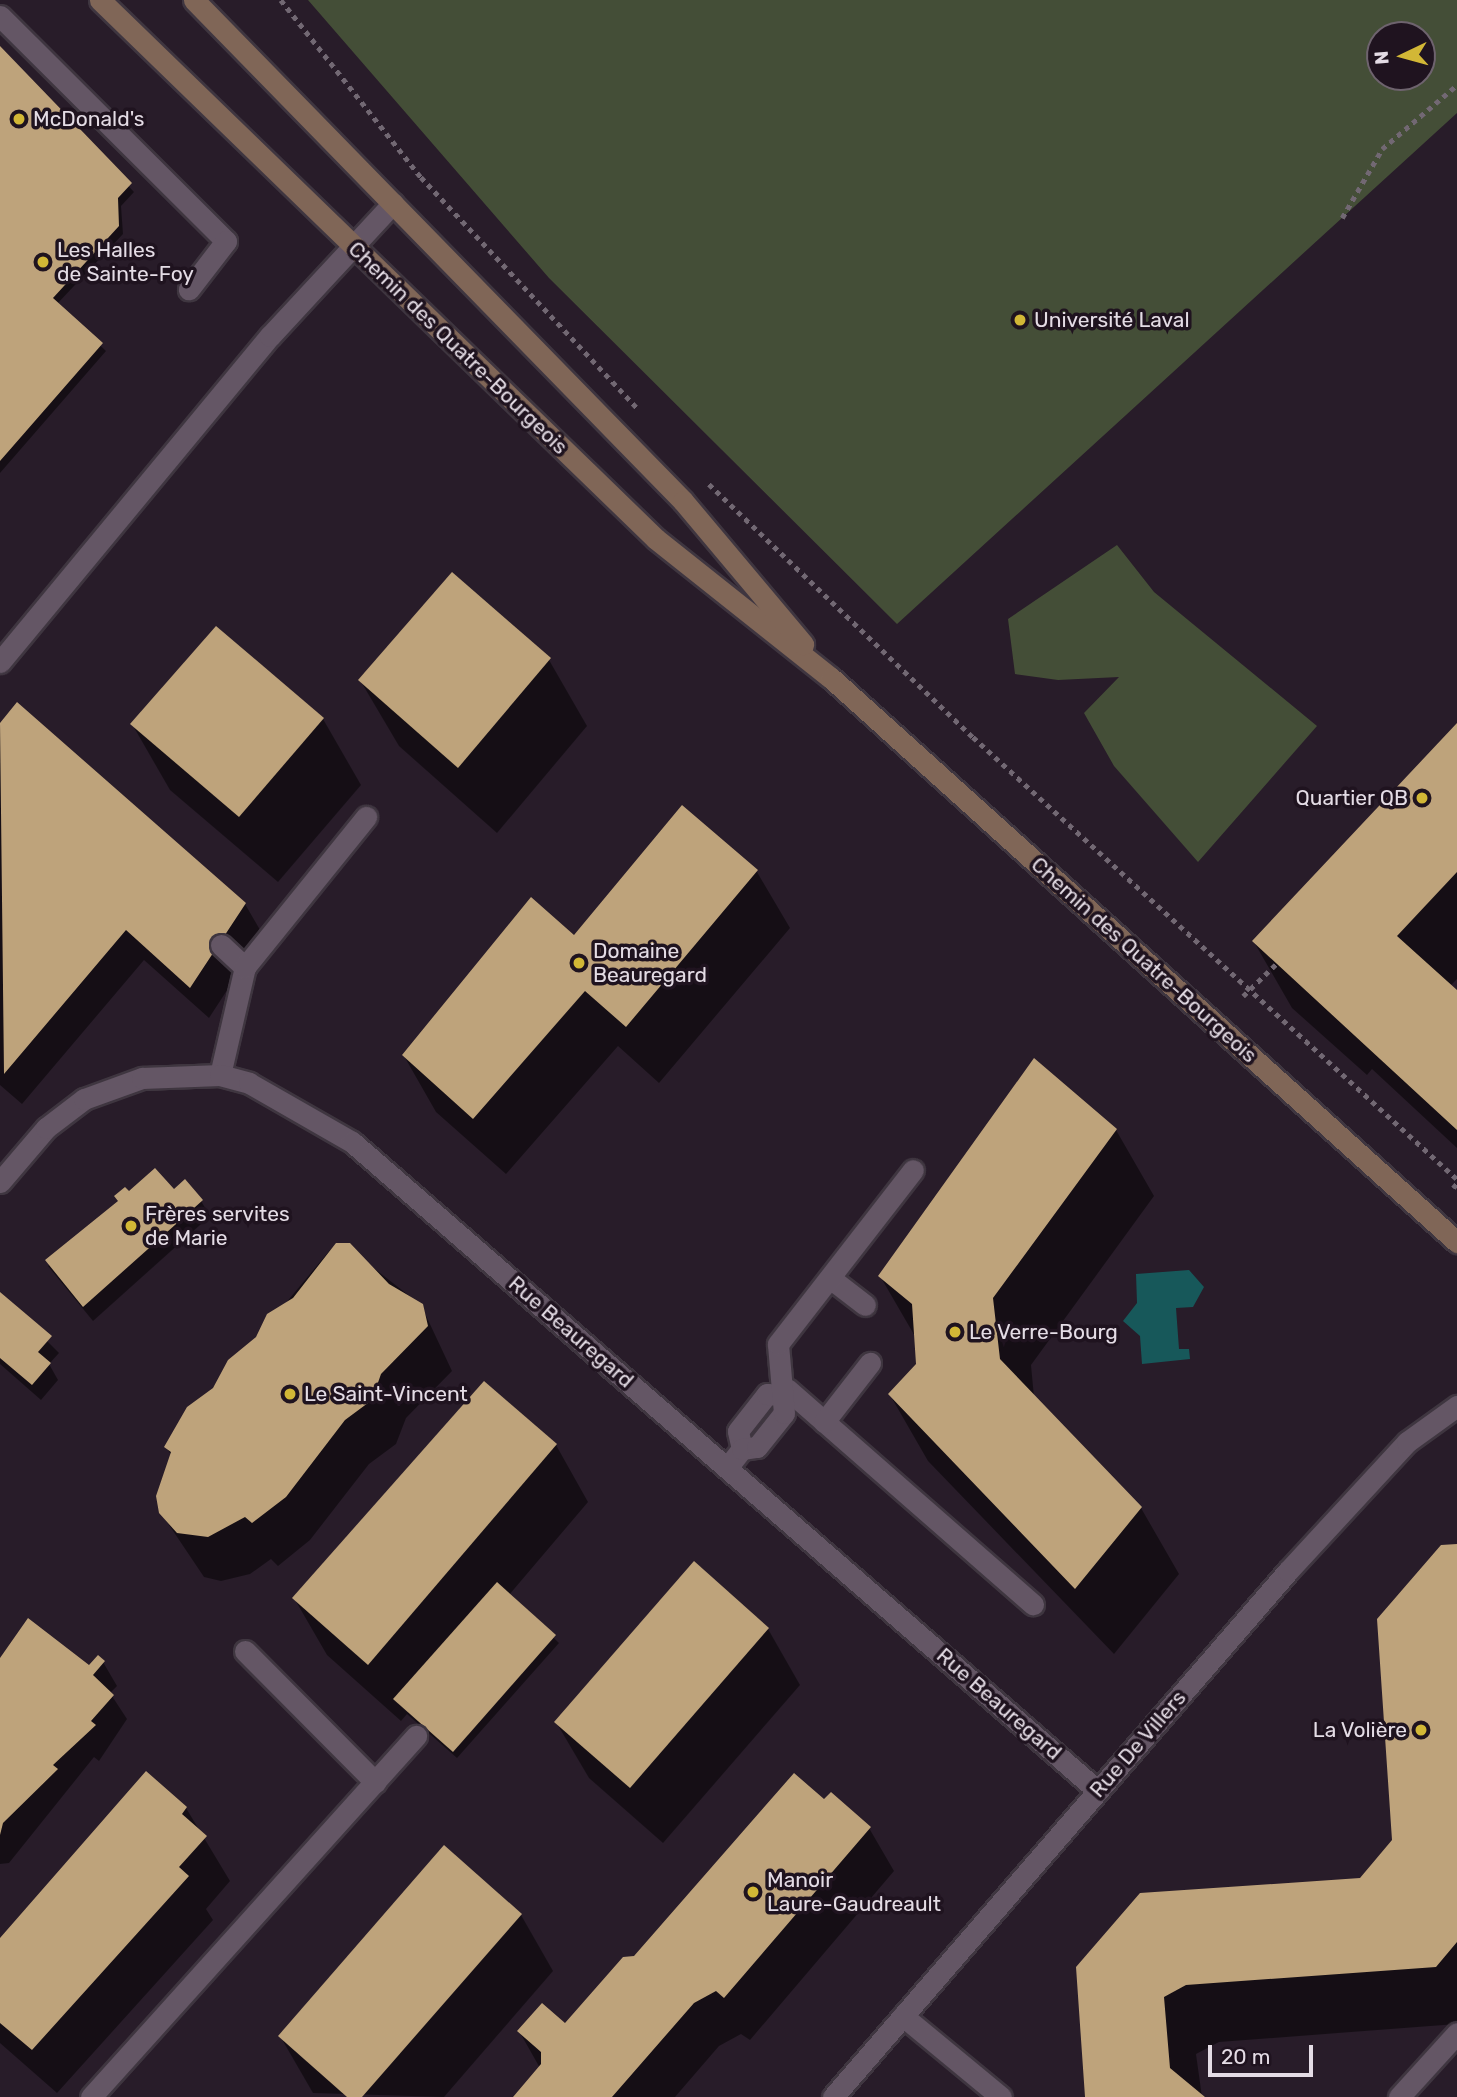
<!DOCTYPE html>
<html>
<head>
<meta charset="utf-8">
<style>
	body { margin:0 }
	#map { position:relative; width:1457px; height:2097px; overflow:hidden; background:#281c29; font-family:Rubik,sans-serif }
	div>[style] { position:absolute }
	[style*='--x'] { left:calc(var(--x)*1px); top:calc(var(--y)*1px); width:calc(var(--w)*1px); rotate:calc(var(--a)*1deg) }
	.green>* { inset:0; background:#444e37 }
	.water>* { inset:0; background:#17585a }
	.shadow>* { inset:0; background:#0007 }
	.building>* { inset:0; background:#bea37b }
	.path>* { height:4.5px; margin-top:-2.25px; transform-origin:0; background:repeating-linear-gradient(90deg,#726873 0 5px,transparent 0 10px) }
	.roads { filter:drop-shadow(2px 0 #3f3640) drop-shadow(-2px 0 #3f3640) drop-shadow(0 2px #3f3640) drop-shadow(0 -2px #3f3640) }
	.service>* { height:21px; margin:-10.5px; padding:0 10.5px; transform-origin:10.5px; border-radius:10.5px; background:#645665 }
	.minor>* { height:21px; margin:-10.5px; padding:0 10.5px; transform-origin:10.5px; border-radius:10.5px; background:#645665 }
	.secondary>* { height:21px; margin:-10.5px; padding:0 10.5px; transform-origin:10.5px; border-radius:10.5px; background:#806657 }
	.dots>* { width:19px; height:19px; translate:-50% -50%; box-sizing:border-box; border:4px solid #1f131f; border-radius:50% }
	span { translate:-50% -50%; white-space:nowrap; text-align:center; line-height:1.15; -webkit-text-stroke:7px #1f131f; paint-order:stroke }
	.poi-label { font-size:21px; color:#e4dce5 }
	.left { translate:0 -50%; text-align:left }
	.right { translate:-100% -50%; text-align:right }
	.street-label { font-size:21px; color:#e4dce5 }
	.north { position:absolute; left:1366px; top:21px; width:70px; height:70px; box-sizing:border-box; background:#1f131f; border:2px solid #6e636e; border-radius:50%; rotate:265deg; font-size:19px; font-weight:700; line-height:28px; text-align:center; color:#e4dce5 }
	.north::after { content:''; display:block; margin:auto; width:24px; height:32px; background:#d2b736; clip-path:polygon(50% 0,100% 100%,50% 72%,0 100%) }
	.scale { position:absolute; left:1208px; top:2045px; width:105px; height:32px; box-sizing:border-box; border:4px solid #e4dce5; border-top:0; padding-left:9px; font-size:21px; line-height:24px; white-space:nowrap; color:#e4dce5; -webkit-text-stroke:5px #1f131f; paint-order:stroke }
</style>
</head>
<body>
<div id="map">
	<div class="green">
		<div style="clip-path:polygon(evenodd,308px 0,1457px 0,1457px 113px,897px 624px,549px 278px,308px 0,1422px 35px,1422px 77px,1380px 77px,1380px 35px,1422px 35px)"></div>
		<div style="clip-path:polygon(1117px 545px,1154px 592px,1317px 726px,1198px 862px,1114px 766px,1084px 713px,1119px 677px,1058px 680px,1015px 674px,1008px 619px)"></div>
	</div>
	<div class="water">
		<div style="clip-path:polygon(1189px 1270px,1204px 1287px,1193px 1307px,1176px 1308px,1179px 1349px,1189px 1349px,1190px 1359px,1142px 1364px,1140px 1336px,1123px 1321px,1137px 1303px,1136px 1274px)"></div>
	</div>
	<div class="shadow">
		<div style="clip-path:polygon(0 49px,134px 192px,121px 206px,123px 234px,57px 304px,106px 351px,0 473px)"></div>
		<div style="clip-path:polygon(549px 660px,587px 726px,497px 833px,399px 746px,360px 680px)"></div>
		<div style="clip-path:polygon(17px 704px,245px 904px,263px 935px,209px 1018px,144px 960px,22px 1104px,0 1085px,0 726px)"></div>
		<div style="clip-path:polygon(323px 719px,361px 785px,278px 882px,170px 790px,132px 724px)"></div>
		<div style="clip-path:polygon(1457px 726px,1457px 979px,1450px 986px,1457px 992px,1457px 1148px,1372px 1069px,1367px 1075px,1292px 1008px,1254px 942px)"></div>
		<div style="clip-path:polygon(683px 807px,757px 872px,790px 928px,659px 1083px,618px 1046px,506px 1174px,436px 1112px,404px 1056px,574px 938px)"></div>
		<div style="clip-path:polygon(1116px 1130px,1154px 1196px,1031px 1365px,1034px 1397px,1141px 1508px,1179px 1574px,1114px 1654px,928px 1461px,890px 1395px,918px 1365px,916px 1338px,880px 1276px)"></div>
		<div style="clip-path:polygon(174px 1191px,201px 1201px,210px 1216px,93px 1321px,48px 1266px,128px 1194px)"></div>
		<div style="clip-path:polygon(343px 1244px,421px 1305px,452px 1371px,406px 1418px,396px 1444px,369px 1464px,310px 1540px,278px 1566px,271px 1559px,250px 1574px,221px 1581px,204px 1577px,161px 1513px,172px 1456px,166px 1447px,330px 1250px)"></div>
		<div style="clip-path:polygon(0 1294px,59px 1353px,49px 1364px,58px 1380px,41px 1400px,0 1364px)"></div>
		<div style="clip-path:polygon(556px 1445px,588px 1502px,509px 1595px,559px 1643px,457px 1758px,407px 1714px,401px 1721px,327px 1655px,294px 1598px)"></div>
		<div style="clip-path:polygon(1457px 1546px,1457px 2024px,1219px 2042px,1196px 2054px,1202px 2097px,1087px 2097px,1078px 1968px,1361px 1880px,1394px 1841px)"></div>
		<div style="clip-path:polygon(28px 1621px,90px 1667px,103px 1662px,117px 1686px,110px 1693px,127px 1719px,99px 1761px,94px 1757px,9px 1863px,0 1864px,0 1660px)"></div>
		<div style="clip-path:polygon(768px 1629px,800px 1685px,663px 1843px,589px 1778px,556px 1722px)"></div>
		<div style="clip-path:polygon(824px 1802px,869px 1828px,894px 1871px,750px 2040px,741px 2034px,719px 2046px,675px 2097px,515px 2097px,540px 2068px,519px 2031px,565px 2026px,635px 1958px)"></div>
		<div style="clip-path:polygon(186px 1808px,230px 1881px,206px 1909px,213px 1920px,57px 2093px,0 2043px,0 1941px)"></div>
		<div style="clip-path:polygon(521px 1915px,553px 1971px,444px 2097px,313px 2093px,280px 2036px)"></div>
	</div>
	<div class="building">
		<div style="clip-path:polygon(0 46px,132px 183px,118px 198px,119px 226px,53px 298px,103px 343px,0 461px)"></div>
		<div style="clip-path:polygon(452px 572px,551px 658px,458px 768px,358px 680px)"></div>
		<div style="clip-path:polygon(216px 626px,324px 718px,239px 817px,130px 724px)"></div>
		<div style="clip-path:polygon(17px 702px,246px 903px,190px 988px,126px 930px,4px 1074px,0 723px)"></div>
		<div style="clip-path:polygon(1457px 723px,1457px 872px,1397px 936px,1457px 990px,1457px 1130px,1252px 941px)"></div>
		<div style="clip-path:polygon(682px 805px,758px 870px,626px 1027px,585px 991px,473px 1119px,402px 1055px,531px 897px,574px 935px)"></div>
		<div style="clip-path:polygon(1034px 1058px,1117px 1129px,993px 1298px,1000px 1359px,1142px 1507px,1075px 1589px,888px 1394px,916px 1364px,912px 1304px,878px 1276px)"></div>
		<div style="clip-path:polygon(155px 1168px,174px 1189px,185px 1179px,203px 1200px,83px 1307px,45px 1260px,118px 1201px,114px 1196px,125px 1187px,129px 1191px)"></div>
		<div style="clip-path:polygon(336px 1243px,350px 1243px,389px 1284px,423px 1304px,428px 1326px,381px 1374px,372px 1400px,345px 1420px,286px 1497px,252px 1523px,245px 1517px,208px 1537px,177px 1533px,159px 1513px,156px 1496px,171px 1452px,164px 1447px,187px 1407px,213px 1388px,228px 1360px,256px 1337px,267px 1314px,293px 1298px)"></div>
		<div style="clip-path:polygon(0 1292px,52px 1336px,38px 1352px,51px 1363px,32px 1385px,0 1358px)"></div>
		<div style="clip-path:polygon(484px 1381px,557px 1444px,368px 1665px,292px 1598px)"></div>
		<div style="clip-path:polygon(1457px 1544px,1457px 1942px,1436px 1967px,1186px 1985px,1164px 1997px,1170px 2068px,1205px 2097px,1085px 2097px,1076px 1967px,1140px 1893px,1360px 1878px,1392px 1840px,1377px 1619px,1441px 1545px)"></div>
		<div style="clip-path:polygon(694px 1561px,769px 1628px,630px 1788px,554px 1722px)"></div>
		<div style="clip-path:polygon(497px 1582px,556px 1635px,453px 1752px,393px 1699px)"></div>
		<div style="clip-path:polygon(28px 1618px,89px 1665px,98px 1655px,105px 1661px,93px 1675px,114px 1695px,91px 1721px,96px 1725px,53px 1765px,58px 1769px,3px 1823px,0 1835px,0 1658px)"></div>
		<div style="clip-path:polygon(146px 1771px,187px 1807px,182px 1814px,207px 1836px,179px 1867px,189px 1876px,32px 2050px,0 2023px,0 1938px)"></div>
		<div style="clip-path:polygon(794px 1773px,824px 1799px,831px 1792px,871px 1827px,724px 1998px,716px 1991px,694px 2003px,612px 2097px,513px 2097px,541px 2064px,541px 2052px,517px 2031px,542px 2003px,565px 2023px,623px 1957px,634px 1956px)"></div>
		<div style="clip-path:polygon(444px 1845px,522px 1914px,362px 2097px,347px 2097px,278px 2036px)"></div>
	</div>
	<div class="path">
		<div style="--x:281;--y:0;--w:226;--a:51.7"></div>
		<div style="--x:421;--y:177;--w:318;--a:46.9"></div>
		<div style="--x:1342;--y:218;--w:80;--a:-59.9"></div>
		<div style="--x:1382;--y:149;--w:99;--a:-40.5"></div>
		<div style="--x:709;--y:484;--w:366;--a:43.8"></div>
		<div style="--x:973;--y:737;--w:655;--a:42.4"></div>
		<div style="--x:1243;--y:996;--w:47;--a:-44.1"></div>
		<div style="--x:1453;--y:1188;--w:6;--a:-51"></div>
	</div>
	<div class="roads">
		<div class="service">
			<div style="--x:0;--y:16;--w:319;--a:44.9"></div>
			<div style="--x:226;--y:241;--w:61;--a:127.6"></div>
			<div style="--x:0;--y:662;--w:423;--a:-50.4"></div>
			<div style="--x:270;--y:336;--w:181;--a:-47.2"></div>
			<div style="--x:221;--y:945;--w:33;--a:43"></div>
			<div style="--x:220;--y:1075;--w:111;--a:-77"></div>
			<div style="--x:245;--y:967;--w:193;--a:-51.1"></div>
			<div style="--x:830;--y:1278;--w:44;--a:37.6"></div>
			<div style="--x:787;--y:1389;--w:327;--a:41.2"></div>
			<div style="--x:824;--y:1422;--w:75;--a:-52.1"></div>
			<div style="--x:742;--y:1449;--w:18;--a:-103"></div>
			<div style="--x:738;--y:1431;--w:47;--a:-51.9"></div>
			<div style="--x:767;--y:1394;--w:15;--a:4"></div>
			<div style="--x:727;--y:1468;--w:24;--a:-52"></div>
			<div style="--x:742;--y:1449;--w:15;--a:-8"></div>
			<div style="--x:757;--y:1447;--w:43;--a:-51.5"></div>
			<div style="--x:784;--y:1413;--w:69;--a:-95"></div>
			<div style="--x:778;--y:1344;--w:220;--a:-52.2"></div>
			<div style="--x:245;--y:1651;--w:185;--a:45.2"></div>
			<div style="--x:903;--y:2016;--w:127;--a:39.6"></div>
			<div style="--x:91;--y:2097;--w:486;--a:-48"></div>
			<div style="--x:1399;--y:2097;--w:86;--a:-47.8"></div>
		</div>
		<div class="minor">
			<div style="--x:0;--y:1182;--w:71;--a:-49.6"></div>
			<div style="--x:46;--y:1128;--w:48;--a:-37.3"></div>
			<div style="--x:84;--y:1099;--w:62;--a:-19.9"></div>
			<div style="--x:142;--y:1078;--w:78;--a:-2.2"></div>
			<div style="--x:220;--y:1075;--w:30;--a:15"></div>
			<div style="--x:249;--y:1083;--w:119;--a:29.8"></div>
			<div style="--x:352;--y:1142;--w:987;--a:41.02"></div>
			<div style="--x:833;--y:2097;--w:695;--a:-49.14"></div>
			<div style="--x:1288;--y:1571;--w:176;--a:-47.3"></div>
			<div style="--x:1407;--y:1442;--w:62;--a:-35.8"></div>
		</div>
		<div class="secondary">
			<div style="--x:100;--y:0;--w:774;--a:44.11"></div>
			<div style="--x:656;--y:539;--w:223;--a:38.5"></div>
			<div style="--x:831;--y:678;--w:843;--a:42.02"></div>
			<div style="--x:194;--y:0;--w:700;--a:45.69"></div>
			<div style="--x:683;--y:501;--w:187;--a:50"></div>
		</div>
	</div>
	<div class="dots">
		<div style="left:19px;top:119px;background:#d2b736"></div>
		<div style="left:43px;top:262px;background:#d2b736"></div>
		<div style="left:1020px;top:320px;background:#d2b736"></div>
		<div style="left:1422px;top:798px;background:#d2b736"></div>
		<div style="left:579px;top:963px;background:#d2b736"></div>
		<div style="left:131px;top:1226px;background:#d2b736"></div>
		<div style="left:955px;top:1332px;background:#d2b736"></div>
		<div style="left:290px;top:1394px;background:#d2b736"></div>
		<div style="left:1421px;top:1730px;background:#d2b736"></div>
		<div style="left:753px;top:1892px;background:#d2b736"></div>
	</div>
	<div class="poi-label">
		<span class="left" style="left:33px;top:119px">McDonald's</span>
		<span class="left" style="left:57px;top:262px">Les Halles<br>de Sainte-Foy</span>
		<span class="left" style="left:1034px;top:320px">Université Laval</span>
		<span class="right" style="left:1408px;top:798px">Quartier QB</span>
		<span class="left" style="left:593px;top:963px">Domaine<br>Beauregard</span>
		<span class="left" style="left:145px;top:1226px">Frères servites<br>de Marie</span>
		<span class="left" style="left:969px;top:1332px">Le Verre-Bourg</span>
		<span class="left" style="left:304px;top:1394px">Le Saint-Vincent</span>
		<span class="right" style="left:1407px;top:1730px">La Volière</span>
		<span class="left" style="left:767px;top:1892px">Manoir<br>Laure-Gaudreault</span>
	</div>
	<div class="street-label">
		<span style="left:458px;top:348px;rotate:44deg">Chemin des Quatre-Bourgeois</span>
		<span style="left:1144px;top:960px;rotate:42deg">Chemin des Quatre-Bourgeois</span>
		<span style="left:571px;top:1332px;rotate:41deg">Rue Beauregard</span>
		<span style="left:999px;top:1704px;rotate:41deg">Rue Beauregard</span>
		<span style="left:1138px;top:1744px;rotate:-49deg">Rue De Villers</span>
	</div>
	<div class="north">N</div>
	<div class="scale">20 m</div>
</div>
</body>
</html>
